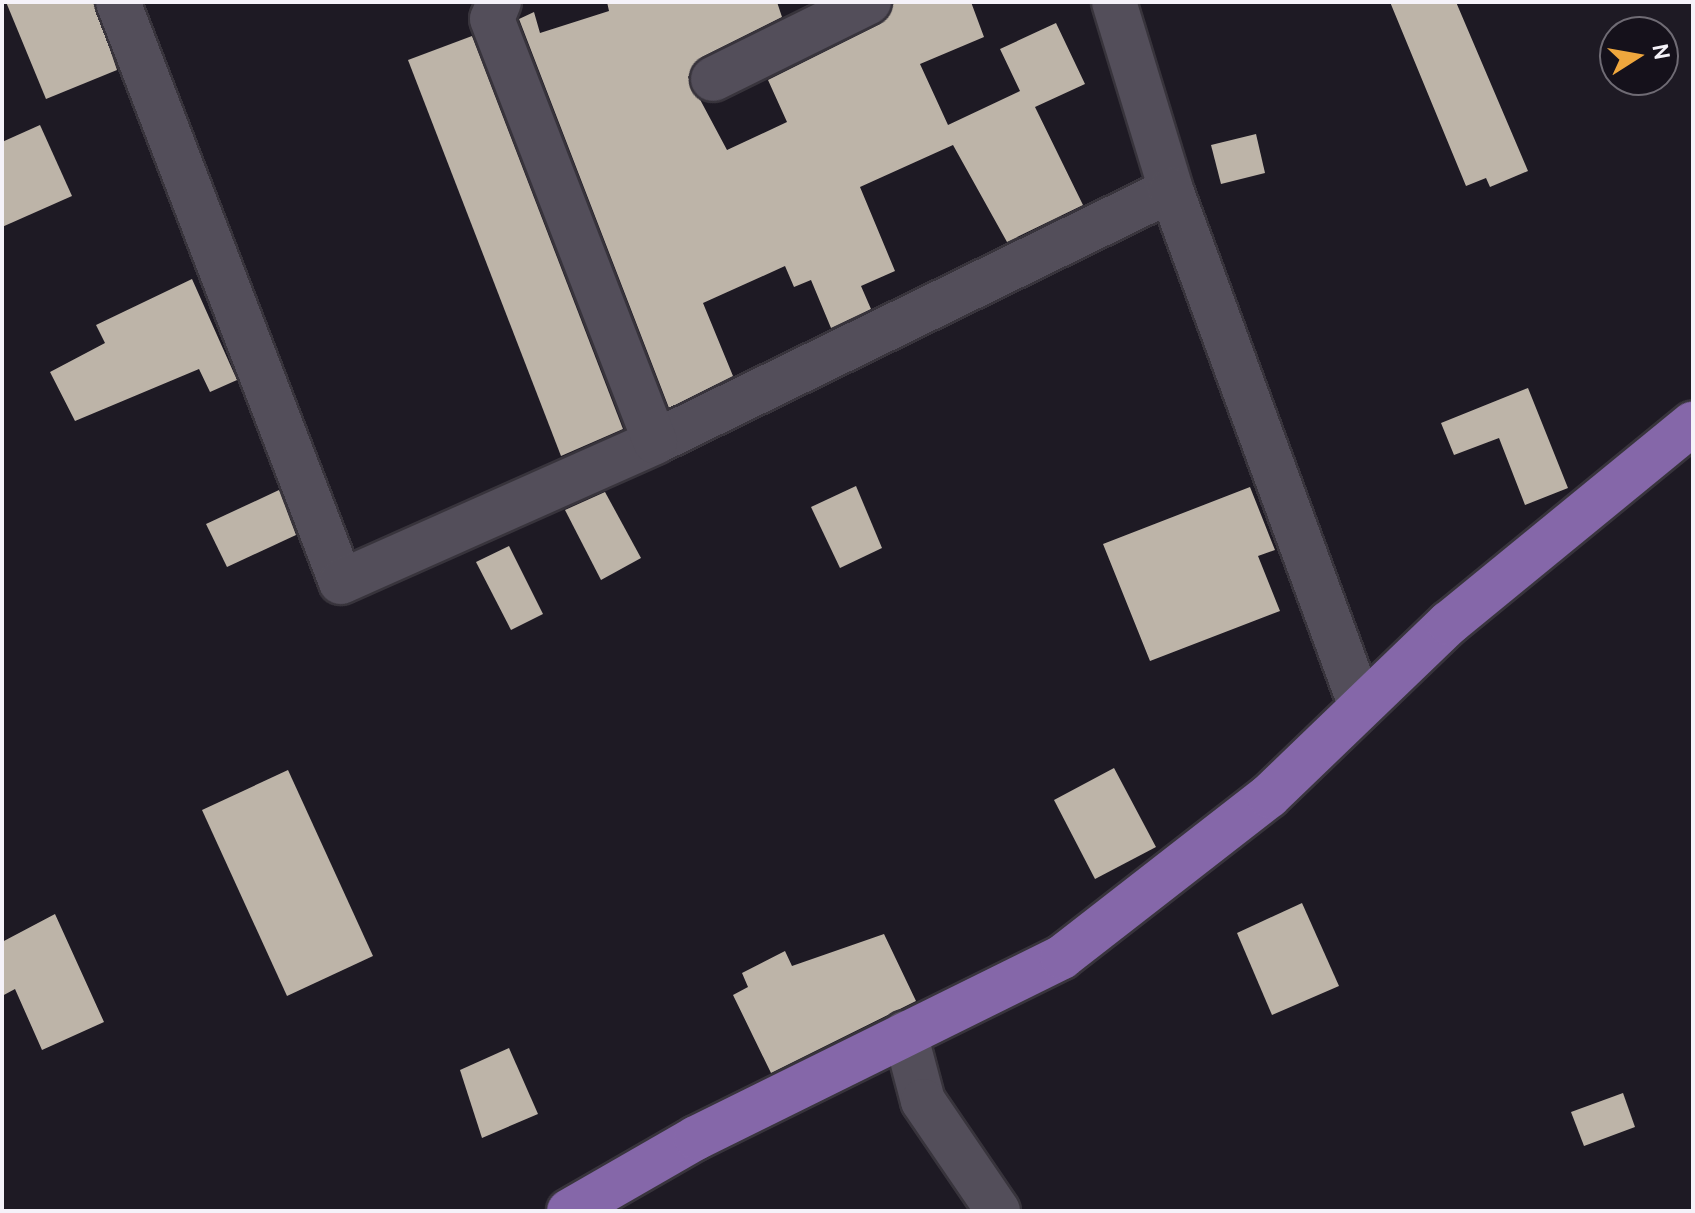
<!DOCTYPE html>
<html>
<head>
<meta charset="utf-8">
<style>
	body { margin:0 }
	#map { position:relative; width:1695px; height:1213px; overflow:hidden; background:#1e1a24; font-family:Cabin,sans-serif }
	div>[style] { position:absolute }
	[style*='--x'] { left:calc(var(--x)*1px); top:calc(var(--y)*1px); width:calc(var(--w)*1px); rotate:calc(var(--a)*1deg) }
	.building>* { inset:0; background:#bdb4a8 }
	.roads { filter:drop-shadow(2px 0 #38343c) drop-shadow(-2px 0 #38343c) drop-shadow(0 2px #38343c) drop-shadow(0 -2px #38343c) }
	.minor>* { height:44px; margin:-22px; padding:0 22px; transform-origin:22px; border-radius:22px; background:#534e5a }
	.major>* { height:44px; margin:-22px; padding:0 22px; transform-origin:22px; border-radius:22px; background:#8567a9 }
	span { translate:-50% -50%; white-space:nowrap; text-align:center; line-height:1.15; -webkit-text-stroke:8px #15111b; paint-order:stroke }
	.frame { position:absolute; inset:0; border:4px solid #f5f2f9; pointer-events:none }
	.north { position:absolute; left:1599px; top:16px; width:80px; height:80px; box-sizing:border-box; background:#15111b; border:2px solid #6f6b74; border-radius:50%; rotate:79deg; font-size:22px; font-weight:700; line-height:32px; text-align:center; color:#f5f2f9 }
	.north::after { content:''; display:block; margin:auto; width:28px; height:36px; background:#efa73d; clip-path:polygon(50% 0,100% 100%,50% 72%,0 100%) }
</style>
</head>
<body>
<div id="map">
	<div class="building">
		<div style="clip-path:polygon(6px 2px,94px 2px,117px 70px,46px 99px)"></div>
		<div style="clip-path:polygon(607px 2px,777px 2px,782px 17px,702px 57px,688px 77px,727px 150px,787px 122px,768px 80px,880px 24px,894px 2px,971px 2px,984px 37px,920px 64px,948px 125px,1020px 91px,1000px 49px,1056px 23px,1085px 84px,1035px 107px,1083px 205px,1007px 242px,953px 145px,860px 187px,895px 271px,861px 286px,871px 309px,831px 328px,811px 280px,794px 287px,785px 266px,703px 303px,733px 376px,669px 408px,519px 19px,534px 12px,540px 33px,609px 11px)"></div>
		<div style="clip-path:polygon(1390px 2px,1456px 2px,1528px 171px,1490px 187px,1486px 178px,1466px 186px)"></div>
		<div style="clip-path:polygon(472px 36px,623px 429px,561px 456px,408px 60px)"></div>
		<div style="clip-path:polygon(40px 125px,72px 196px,2px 227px,2px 142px)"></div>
		<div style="clip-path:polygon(1256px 134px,1265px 173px,1221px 184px,1211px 145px)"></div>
		<div style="clip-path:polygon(192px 279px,237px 380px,210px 392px,199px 369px,75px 421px,50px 372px,105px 343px,96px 325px)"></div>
		<div style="clip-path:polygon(1528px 388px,1568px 488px,1525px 505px,1499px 438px,1454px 455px,1441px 423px)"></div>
		<div style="clip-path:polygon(856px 486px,882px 548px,840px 568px,811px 507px)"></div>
		<div style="clip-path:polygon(1250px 487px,1275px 550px,1258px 556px,1280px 611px,1150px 661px,1103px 544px)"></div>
		<div style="clip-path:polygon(279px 490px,296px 535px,227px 567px,206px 524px)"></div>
		<div style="clip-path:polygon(605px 492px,641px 558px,601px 580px,565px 510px)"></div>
		<div style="clip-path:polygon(509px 546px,543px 614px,511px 630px,476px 562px)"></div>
		<div style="clip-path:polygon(1114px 768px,1156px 847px,1095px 879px,1054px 800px)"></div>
		<div style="clip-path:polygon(288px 770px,373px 956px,287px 996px,202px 810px)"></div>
		<div style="clip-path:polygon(1302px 903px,1339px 986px,1272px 1015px,1237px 933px)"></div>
		<div style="clip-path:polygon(55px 914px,104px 1022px,42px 1050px,15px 989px,2px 996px,2px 942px)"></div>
		<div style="clip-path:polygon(884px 934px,916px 1001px,771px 1073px,733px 995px,748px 987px,742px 973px,785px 951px,792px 966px)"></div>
		<div style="clip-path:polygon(509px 1048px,538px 1114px,482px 1138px,460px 1070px)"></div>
		<div style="clip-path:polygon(1623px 1093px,1635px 1127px,1584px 1146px,1571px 1112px)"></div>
	</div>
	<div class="roads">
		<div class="minor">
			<div style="--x:118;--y:2;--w:621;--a:68.97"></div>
			<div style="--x:341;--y:582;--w:344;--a:-24"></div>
			<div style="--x:655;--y:442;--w:574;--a:-26.03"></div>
			<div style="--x:499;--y:2;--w:18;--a:112"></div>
			<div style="--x:492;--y:19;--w:453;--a:68.9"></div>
			<div style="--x:1114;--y:2;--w:196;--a:73.1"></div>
			<div style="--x:1171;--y:190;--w:548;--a:69.81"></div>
			<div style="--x:713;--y:79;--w:174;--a:-26.3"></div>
			<div style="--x:905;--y:1033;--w:70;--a:75.2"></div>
			<div style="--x:923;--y:1101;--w:133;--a:55.7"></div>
		</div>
		<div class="major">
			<div style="--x:569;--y:1211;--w:146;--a:-29.9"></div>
			<div style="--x:696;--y:1138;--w:408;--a:-26.3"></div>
			<div style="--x:1062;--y:957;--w:262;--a:-37.9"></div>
			<div style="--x:1269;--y:796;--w:250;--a:-43.9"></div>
			<div style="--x:1449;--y:623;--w:315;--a:-39.3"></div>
		</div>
	</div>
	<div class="frame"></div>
	<div class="north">N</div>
</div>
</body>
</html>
